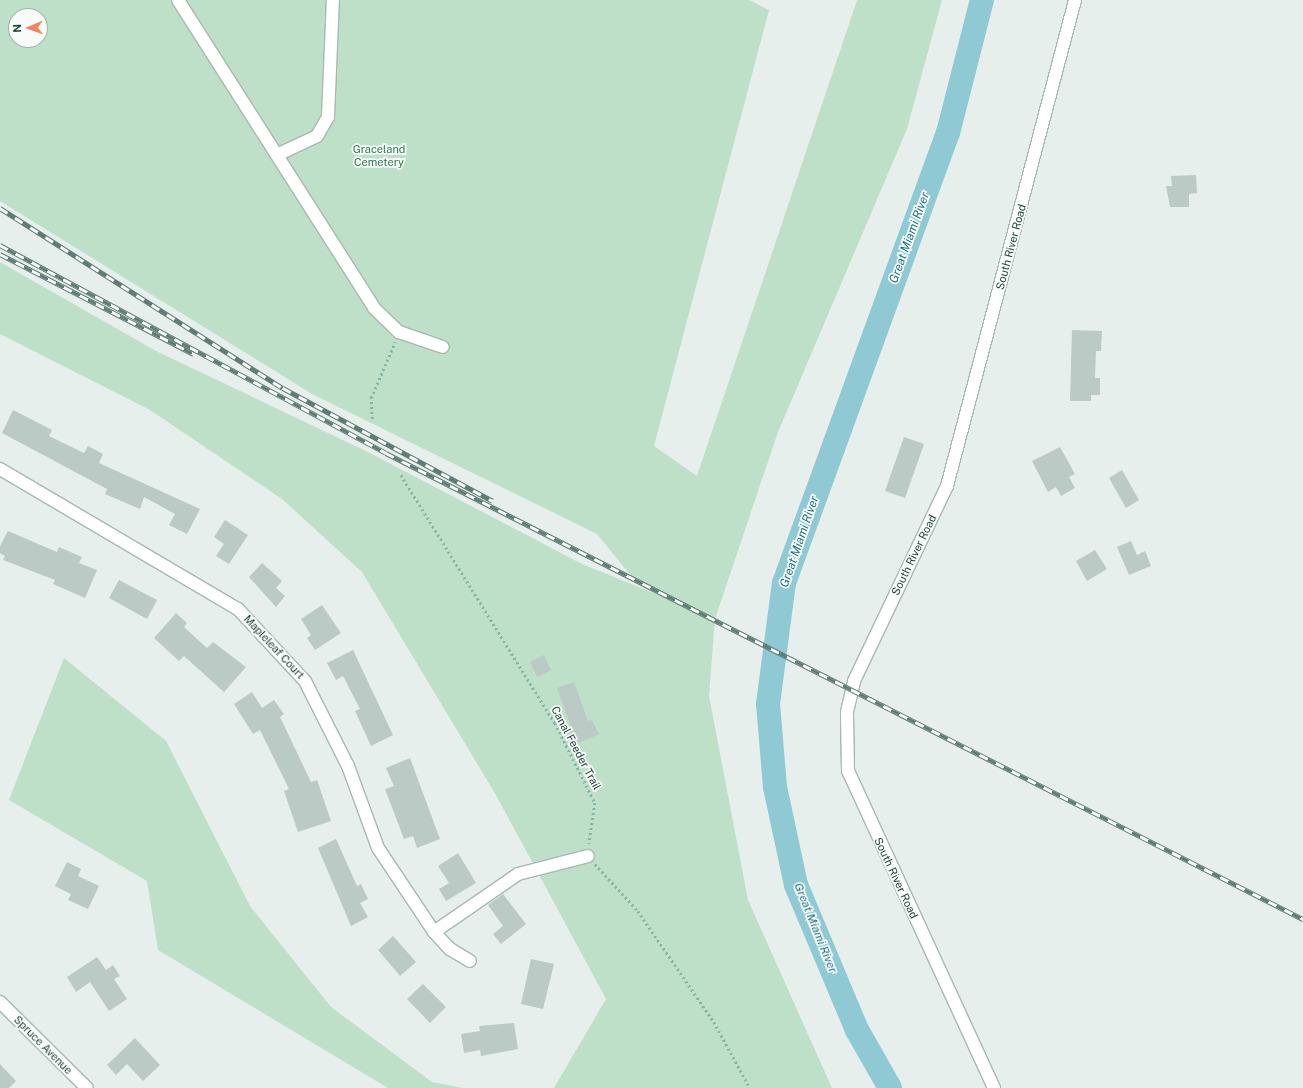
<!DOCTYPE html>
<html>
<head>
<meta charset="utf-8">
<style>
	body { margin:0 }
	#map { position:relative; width:1303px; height:1088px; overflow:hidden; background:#e6efeb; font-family:"Public Sans",sans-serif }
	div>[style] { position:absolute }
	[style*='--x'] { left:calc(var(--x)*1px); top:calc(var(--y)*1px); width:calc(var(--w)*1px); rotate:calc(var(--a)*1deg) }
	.green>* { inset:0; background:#bfe0c8 }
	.river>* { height:24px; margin:-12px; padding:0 12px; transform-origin:12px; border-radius:12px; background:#8ec9d4 }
	.building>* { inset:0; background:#bbcac4 }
	.path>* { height:2.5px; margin-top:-1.25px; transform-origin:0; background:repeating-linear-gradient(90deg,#86b3a5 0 2px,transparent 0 5px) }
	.roads { filter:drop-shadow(1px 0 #a8b8b2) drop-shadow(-1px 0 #a8b8b2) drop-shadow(0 1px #a8b8b2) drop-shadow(0 -1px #a8b8b2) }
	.minor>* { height:12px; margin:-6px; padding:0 6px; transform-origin:6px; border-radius:6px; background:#fff }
	.rail>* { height:4.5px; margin-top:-2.25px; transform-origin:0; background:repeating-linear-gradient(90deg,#f7fbf9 0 9px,#5f7d75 0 18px); box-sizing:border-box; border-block:1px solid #5f7d75 }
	span { translate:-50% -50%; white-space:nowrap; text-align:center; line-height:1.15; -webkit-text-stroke:3.5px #f7fbf9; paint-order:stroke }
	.park-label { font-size:11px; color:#2d7a4b }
	.street-label { font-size:11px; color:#24423a }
	.water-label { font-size:12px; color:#1c6f80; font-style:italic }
	.north { position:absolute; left:8px; top:8px; width:40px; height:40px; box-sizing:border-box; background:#f7fbf9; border:1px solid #a3b1ad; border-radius:50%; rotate:268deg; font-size:11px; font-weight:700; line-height:16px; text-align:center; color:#24423a }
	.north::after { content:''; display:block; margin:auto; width:14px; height:18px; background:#f4845f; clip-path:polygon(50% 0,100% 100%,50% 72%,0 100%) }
</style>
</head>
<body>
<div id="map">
	<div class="green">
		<div style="clip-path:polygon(evenodd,0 0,749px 0,769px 10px,654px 446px,697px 476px,857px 0,942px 0,907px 129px,778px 432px,715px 619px,709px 696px,748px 900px,832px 1088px,554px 1088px,606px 999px,496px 795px,362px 572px,282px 499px,150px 410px,0 334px,0 262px,156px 351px,366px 451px,582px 564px,708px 615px,632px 577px,597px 534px,312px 394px,0 201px,0 0,16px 16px,40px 16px,40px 40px,16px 40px,16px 16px)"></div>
		<div style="clip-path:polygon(64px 658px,166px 741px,250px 906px,331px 1007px,432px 1082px,463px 1088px,388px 1088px,158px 950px,147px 881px,9px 800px)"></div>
	</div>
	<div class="river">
		<div style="--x:890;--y:1088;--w:67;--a:-119.6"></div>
		<div style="--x:857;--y:1030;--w:157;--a:-112.8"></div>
		<div style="--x:796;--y:885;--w:100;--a:-102.1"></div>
		<div style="--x:775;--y:787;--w:83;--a:-94.8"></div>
		<div style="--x:768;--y:704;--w:122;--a:-82.5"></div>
		<div style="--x:784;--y:583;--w:479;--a:-70"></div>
		<div style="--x:948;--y:133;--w:137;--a:-75.7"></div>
	</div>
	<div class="building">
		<div style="clip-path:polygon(1196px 175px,1197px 193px,1189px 194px,1189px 207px,1170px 207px,1166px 186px,1172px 186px,1171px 176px)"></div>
		<div style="clip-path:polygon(1072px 330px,1102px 331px,1101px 351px,1096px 351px,1095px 378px,1100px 378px,1100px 395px,1091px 395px,1091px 401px,1070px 401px)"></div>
		<div style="clip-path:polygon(13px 410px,52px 430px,49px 436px,84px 453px,88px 446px,103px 454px,99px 463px,200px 509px,187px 534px,169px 525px,175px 514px,144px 497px,140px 509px,105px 494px,107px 489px,2px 433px)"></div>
		<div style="clip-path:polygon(904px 437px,924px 444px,905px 498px,885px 491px)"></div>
		<div style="clip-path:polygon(1060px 447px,1075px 474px,1069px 477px,1075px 488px,1061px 496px,1056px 487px,1048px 492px,1032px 461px)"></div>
		<div style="clip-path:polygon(1122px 470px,1139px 500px,1126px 508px,1109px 478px)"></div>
		<div style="clip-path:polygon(225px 520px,248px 535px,229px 564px,216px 556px,224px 544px,214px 537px)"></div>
		<div style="clip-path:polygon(8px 531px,57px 552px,59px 547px,82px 557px,79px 563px,97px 570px,85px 598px,53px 584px,55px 580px,3px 560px,5px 556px,0 553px,0 546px)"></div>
		<div style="clip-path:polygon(1131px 541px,1137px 555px,1145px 551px,1151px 566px,1129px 575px,1117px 547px)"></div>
		<div style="clip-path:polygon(1095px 550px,1107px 569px,1087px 581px,1076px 561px)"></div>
		<div style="clip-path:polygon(262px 563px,282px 581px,276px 588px,285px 596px,276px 607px,249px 577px)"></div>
		<div style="clip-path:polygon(119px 580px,157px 600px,147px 619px,109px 598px)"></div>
		<div style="clip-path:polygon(322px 605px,341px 633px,315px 650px,307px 638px,311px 635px,301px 619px)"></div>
		<div style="clip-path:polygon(176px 613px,187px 623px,184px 627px,207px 648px,213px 642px,246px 667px,224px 692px,184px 656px,179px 661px,154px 638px)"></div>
		<div style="clip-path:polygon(353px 650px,393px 735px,371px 746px,355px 711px,360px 709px,343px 676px,336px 680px,327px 663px)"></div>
		<div style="clip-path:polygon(544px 655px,551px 670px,537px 677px,530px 662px)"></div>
		<div style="clip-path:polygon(574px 682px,588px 721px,592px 720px,599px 734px,572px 746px,565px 732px,572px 729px,557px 688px)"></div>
		<div style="clip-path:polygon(252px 692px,262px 708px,274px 700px,284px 714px,280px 717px,311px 782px,317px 780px,331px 821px,298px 832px,284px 791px,289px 789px,260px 730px,253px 734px,234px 704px)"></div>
		<div style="clip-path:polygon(410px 758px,440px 839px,417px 848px,413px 836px,404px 839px,385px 789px,394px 786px,386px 768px)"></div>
		<div style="clip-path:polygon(336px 839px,357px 886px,361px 884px,368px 899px,360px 903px,368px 917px,351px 926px,318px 848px)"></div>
		<div style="clip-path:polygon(458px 853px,476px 883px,446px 901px,439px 889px,449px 883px,438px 866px)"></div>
		<div style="clip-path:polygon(67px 862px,81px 869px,78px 876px,99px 886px,88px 909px,68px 900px,71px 894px,55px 886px)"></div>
		<div style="clip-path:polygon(503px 894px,526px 924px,501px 944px,493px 934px,503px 926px,488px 905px)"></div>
		<div style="clip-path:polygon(393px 936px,416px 962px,400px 976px,378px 950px)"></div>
		<div style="clip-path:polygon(97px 957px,106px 970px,113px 965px,120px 976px,114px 979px,127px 999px,109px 1011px,90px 982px,76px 992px,67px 977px)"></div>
		<div style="clip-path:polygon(531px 959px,554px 964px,543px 1009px,521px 1004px)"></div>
		<div style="clip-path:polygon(423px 984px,446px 1007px,430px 1023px,407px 999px)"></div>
		<div style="clip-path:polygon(514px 1023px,518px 1049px,481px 1056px,480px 1050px,464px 1053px,461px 1034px,480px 1031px,479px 1026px)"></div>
		<div style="clip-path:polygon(135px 1038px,160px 1065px,143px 1081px,127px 1064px,116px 1075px,107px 1065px)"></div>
		<div style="clip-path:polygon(0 1064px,16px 1081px,9px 1088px,0 1088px)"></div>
	</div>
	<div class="path">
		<div style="--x:372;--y:419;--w:21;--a:-93"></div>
		<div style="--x:371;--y:398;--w:61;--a:-66.8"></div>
		<div style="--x:401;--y:475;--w:292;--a:58.2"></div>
		<div style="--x:555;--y:723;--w:89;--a:63.4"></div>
		<div style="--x:595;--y:803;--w:41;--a:98.3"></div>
		<div style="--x:595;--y:864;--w:64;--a:47.5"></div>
		<div style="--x:638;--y:911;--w:135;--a:55.6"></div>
		<div style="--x:714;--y:1022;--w:75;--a:61.4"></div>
	</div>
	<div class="roads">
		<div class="minor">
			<div style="--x:178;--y:0;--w:365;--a:57.5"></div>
			<div style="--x:374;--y:308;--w:35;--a:44"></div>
			<div style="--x:399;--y:332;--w:46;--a:18.8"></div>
			<div style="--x:279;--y:154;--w:42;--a:-25.3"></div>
			<div style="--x:317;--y:136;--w:22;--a:-60"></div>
			<div style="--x:328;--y:117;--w:117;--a:-87.6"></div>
			<div style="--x:0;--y:469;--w:276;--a:30.5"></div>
			<div style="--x:238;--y:609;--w:98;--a:47.1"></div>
			<div style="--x:305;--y:681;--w:95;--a:63.2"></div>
			<div style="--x:348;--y:766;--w:87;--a:69.9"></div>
			<div style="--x:378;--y:848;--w:101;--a:56.3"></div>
			<div style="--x:434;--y:932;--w:23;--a:47"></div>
			<div style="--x:450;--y:949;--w:23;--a:31"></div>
			<div style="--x:434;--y:932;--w:102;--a:-34.6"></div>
			<div style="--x:518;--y:874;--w:72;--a:-14.4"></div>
			<div style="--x:0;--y:1002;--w:122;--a:44.7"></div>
			<div style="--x:994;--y:1088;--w:349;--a:-114.7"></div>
			<div style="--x:848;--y:771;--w:59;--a:-91"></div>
			<div style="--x:847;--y:712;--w:32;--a:-77"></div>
			<div style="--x:854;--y:681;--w:216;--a:-64.5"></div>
			<div style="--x:947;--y:486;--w:503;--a:-75.24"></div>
		</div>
	</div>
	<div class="rail">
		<div style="--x:0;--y:208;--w:335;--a:32.5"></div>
		<div style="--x:283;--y:388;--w:238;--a:28.3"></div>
		<div style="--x:0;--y:245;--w:438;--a:28.3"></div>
		<div style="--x:386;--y:453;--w:1029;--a:26.94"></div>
		<div style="--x:0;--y:254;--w:218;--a:27.3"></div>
	</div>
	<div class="park-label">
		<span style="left:379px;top:156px">Graceland<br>Cemetery</span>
	</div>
	<div class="street-label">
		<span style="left:1011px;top:247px;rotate:-75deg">South River Road</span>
		<span style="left:914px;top:555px;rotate:-64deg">South River Road</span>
		<span style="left:274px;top:647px;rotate:47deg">Mapleleaf Court</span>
		<span style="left:576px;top:748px;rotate:62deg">Canal Feeder Trail</span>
		<span style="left:896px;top:878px;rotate:65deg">South River Road</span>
		<span style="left:43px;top:1045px;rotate:45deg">Spruce Avenue</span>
	</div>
	<div class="water-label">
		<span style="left:910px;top:238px;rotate:-70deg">Great Miami River</span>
		<span style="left:800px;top:542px;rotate:-71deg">Great Miami River</span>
		<span style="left:815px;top:928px;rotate:68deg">Great Miami River</span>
	</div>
	<div class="north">N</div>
</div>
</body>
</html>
